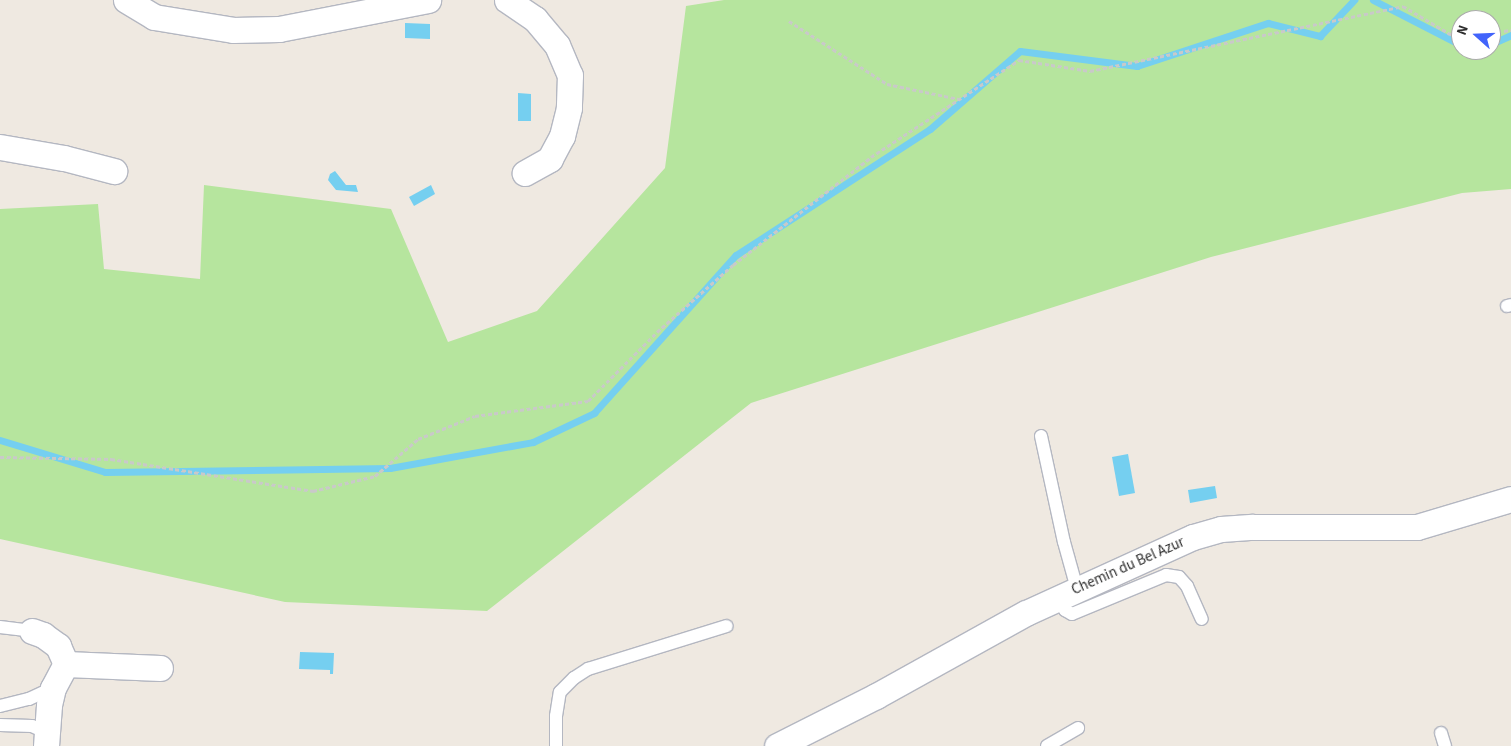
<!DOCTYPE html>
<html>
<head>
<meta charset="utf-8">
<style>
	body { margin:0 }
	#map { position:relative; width:1511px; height:746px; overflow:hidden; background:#efe9e1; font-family:"Source Sans 3",sans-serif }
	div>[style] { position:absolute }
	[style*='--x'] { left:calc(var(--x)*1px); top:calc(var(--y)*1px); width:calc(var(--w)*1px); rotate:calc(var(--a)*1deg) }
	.green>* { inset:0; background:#b6e59e }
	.water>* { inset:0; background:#75cff0 }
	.stream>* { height:7px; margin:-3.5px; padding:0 3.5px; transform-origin:3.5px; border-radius:3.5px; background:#75cff0 }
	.path>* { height:3px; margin-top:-1.5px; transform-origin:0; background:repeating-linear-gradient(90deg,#c9c9c9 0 4px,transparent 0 6.5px) }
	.roads { filter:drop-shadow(1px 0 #b4b7c1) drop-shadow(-1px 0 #b4b7c1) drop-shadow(0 1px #b4b7c1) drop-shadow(0 -1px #b4b7c1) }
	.lane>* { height:12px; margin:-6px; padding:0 6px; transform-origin:6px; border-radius:6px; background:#fff }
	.street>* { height:25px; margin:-12.5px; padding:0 12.5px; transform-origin:12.5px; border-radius:12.5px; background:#fff }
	span { translate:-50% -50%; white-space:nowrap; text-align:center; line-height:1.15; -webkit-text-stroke:4px #fff; paint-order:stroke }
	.street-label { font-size:15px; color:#2e2e2e }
	.north { position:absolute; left:1451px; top:10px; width:50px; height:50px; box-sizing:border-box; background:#fff; border:1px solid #ababab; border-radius:50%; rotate:290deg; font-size:14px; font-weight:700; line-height:20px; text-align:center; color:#2e2e2e }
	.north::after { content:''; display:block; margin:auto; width:18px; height:22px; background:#4264fb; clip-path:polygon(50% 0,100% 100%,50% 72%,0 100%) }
</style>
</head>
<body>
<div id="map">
	<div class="green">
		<div style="clip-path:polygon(evenodd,724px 0,1511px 0,1511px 189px,1462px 193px,1211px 257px,751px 403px,487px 611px,285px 602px,0 539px,0 209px,98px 204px,104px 269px,200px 279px,204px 185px,391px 209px,448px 342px,537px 311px,665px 168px,686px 6px,724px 0,1461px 20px,1491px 20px,1491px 50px,1461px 50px,1461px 20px)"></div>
	</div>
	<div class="water">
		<div style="clip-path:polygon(405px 23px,430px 24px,430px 39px,405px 38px)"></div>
		<div style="clip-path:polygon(518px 93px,531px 94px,531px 121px,518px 121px)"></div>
		<div style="clip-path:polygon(335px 171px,346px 185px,356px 185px,358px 192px,336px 190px,328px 180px,330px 174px)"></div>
		<div style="clip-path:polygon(431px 185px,435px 194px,414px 206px,409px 197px)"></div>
		<div style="clip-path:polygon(1128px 454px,1135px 493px,1119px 496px,1112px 457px)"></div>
		<div style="clip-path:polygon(1215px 486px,1217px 498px,1190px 503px,1188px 490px)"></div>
		<div style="clip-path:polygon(300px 652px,334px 653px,333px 674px,330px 674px,330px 670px,299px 669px)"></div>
	</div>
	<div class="stream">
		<div style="--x:1373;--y:0;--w:99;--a:27.1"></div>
		<div style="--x:1491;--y:44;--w:22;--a:-24"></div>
		<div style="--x:1472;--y:50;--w:5;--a:0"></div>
		<div style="--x:0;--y:440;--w:110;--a:16.9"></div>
		<div style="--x:105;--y:472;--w:285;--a:-0.8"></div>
		<div style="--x:390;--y:468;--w:145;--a:-10.3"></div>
		<div style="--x:533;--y:442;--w:68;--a:-25.4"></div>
		<div style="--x:594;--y:413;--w:212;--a:-48.1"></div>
		<div style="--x:736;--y:255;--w:231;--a:-33"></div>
		<div style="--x:930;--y:129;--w:119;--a:-40.9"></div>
		<div style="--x:1020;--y:51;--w:118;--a:7.3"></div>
		<div style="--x:1137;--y:66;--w:138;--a:-18.2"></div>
		<div style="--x:1268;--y:23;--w:54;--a:14"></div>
		<div style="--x:1320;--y:36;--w:50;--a:-46.6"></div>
	</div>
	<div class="path">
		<div style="--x:789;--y:21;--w:117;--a:32.7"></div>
		<div style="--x:887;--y:84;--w:74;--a:11.8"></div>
		<div style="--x:1491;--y:33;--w:20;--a:-9"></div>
		<div style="--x:0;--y:457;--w:111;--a:1"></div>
		<div style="--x:111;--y:459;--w:205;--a:9"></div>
		<div style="--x:313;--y:491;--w:64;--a:-13.6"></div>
		<div style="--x:375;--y:476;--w:57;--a:-40.7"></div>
		<div style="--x:418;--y:439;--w:61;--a:-22"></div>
		<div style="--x:475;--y:416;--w:114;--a:-7.6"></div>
		<div style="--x:588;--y:401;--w:98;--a:-45"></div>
		<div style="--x:657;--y:332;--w:101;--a:-41.4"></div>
		<div style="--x:733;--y:265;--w:175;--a:-38"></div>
		<div style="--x:871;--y:157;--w:177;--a:-33.2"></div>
		<div style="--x:1019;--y:60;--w:72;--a:8.8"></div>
		<div style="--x:1090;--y:71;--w:320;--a:-11.7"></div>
		<div style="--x:1403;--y:6;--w:55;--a:30.8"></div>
		<div style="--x:1450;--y:34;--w:11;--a:0"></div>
	</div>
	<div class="roads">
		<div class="lane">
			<div style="--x:1507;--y:306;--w:4;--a:-14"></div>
			<div style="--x:1041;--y:436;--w:108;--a:77.8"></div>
			<div style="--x:1064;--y:542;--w:49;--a:74.5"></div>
			<div style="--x:1058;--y:598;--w:14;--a:60"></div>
			<div style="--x:1065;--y:610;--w:8;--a:30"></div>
			<div style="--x:1072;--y:614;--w:102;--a:-22.5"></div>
			<div style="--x:1166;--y:575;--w:13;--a:9"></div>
			<div style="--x:1179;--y:577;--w:12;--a:48"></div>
			<div style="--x:1187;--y:586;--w:36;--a:66"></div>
			<div style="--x:0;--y:627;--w:32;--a:7"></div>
			<div style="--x:0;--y:706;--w:30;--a:-14"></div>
			<div style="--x:29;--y:699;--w:26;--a:-25"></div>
			<div style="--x:0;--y:725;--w:32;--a:2"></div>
			<div style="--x:32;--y:726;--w:17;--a:25"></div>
			<div style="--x:1441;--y:733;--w:14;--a:73"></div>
			<div style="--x:556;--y:746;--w:30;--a:-90"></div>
			<div style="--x:556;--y:716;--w:24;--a:-81"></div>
			<div style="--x:560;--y:692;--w:20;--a:-45"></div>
			<div style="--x:574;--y:678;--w:17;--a:-33"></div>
			<div style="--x:588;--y:669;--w:145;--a:-17.2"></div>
			<div style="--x:1047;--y:746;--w:36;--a:-30"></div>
		</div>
		<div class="street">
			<div style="--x:126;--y:0;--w:33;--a:31"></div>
			<div style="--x:154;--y:17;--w:80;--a:9.3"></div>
			<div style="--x:233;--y:30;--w:46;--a:-1.2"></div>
			<div style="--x:279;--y:29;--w:152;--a:-11"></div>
			<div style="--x:507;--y:0;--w:34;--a:34"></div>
			<div style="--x:535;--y:19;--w:34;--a:50"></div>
			<div style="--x:557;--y:45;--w:33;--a:67"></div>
			<div style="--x:570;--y:75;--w:33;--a:92"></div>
			<div style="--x:569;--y:108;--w:29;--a:104"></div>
			<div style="--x:562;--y:136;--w:26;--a:118"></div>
			<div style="--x:550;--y:159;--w:29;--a:151"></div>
			<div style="--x:0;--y:147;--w:65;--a:9.8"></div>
			<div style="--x:64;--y:158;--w:52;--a:14.6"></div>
			<div style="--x:32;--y:631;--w:12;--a:20"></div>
			<div style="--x:43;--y:635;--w:19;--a:36"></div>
			<div style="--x:58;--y:646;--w:20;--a:66"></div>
			<div style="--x:46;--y:746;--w:41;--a:-85.8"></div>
			<div style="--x:49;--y:705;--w:17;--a:-77"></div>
			<div style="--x:53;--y:688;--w:27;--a:-62"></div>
			<div style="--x:66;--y:664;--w:94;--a:2.4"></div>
			<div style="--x:777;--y:746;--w:111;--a:-26.8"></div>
			<div style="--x:876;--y:696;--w:171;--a:-29"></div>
			<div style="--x:1026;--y:613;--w:183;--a:-24.5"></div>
			<div style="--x:1193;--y:537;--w:29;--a:-16"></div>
			<div style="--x:1221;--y:529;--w:32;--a:-4"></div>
			<div style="--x:1253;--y:527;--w:164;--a:0"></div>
			<div style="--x:1417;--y:527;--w:98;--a:-16.6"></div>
		</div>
	</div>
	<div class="street-label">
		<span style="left:1128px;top:566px;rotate:-24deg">Chemin du Bel Azur</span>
	</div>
	<div class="north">N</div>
</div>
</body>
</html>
